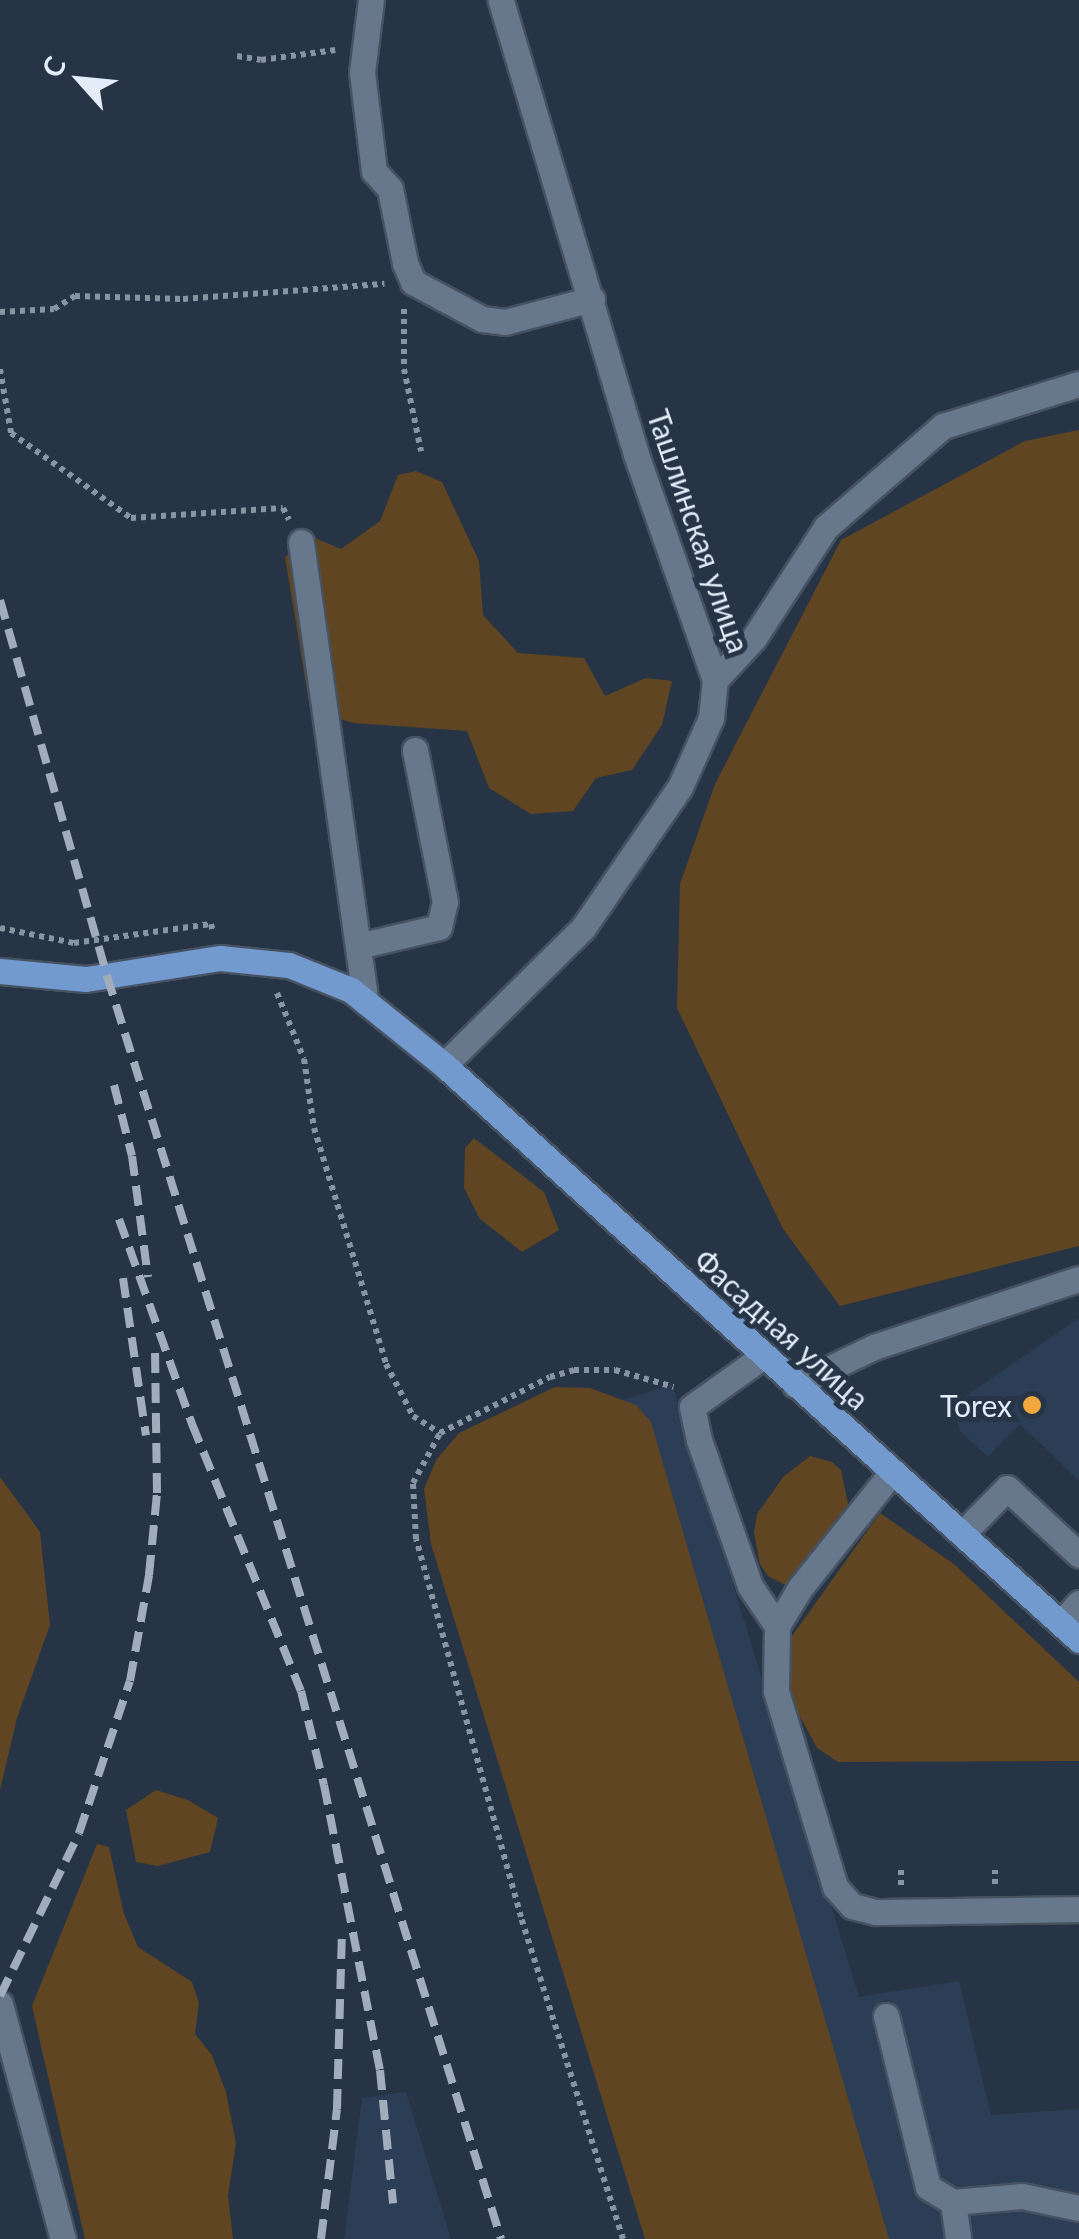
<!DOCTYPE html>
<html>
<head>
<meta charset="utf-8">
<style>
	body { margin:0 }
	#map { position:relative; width:1079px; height:2239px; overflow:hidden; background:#263446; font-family:Lato,sans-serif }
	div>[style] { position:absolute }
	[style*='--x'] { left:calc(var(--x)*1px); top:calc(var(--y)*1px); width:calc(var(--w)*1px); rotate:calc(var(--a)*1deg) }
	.built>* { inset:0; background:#2c3e56 }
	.green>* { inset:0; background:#5f4521 }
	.path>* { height:6px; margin-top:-3px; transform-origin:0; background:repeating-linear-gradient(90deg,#8994a3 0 5px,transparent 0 10px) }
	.roads { filter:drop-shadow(2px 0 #465261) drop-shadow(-2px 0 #465261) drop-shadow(0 2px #465261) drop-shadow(0 -2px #465261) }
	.minor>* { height:25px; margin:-12.5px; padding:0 12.5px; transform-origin:12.5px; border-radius:12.5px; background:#67778c }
	.major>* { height:25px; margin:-12.5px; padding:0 12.5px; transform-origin:12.5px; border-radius:12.5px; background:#729acf }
	.rail>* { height:8px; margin-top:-4px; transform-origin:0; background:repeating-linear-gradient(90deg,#a2adbb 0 20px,transparent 0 30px) }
	.dots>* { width:28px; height:28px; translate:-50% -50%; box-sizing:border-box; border:5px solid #263446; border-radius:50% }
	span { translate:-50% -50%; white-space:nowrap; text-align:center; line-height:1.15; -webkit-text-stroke:10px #263446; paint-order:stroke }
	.street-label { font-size:30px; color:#e3ecf8 }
	.poi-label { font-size:30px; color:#e3ecf8 }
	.right { translate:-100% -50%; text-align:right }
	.north { position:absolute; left:30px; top:30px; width:100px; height:100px; -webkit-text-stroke:8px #263446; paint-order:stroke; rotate:297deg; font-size:28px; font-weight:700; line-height:40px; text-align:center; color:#e3ecf8 }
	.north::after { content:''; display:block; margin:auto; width:35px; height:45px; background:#e3ecf8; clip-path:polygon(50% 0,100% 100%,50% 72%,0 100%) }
</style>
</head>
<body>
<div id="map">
	<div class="built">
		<div style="clip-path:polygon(1079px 1318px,1079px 1481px,1020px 1424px,988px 1457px,960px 1431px,953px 1405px)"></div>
		<div style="clip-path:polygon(672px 1384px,859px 1997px,959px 1981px,991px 2115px,1079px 2109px,1079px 2239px,843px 2239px,600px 1408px)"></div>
		<div style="clip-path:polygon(406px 2092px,451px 2239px,344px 2239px,362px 2098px)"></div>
	</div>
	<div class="green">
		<div style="clip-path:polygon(1079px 430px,1079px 1246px,840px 1306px,783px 1229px,677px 1008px,680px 884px,715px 784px,841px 540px,1025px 441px)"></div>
		<div style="clip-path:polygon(416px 471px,442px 482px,479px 561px,483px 615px,518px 653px,584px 658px,605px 696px,646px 678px,672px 681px,662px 725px,632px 770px,596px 778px,573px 811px,531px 814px,489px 788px,467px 731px,353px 723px,310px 709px,285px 557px,310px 536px,341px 549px,380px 521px,398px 475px)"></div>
		<div style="clip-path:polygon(474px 1138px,544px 1192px,559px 1230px,522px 1252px,480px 1219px,464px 1188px,465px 1148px)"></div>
		<div style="clip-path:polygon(555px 1387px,590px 1388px,636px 1405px,651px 1422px,889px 2239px,645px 2239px,431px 1544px,424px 1489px,436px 1460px,459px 1433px)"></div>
		<div style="clip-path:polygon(810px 1456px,832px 1462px,841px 1470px,849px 1508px,793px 1584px,785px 1585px,768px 1576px,760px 1564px,754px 1533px,757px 1514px,783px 1477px)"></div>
		<div style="clip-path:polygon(0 1477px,40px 1532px,50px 1625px,17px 1718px,0 1790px)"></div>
		<div style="clip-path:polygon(880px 1513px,954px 1564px,1079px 1682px,1079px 1761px,838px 1762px,817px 1748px,784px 1687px,792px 1636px)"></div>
		<div style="clip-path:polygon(156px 1790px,188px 1800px,218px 1818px,210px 1852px,158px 1866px,136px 1862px,126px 1810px)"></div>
		<div style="clip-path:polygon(97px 1844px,109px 1847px,124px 1914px,138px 1947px,192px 1982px,199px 2003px,195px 2034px,212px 2055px,226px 2092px,236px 2143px,228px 2196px,233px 2239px,85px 2239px,32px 2006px)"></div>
	</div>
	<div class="path">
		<div style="--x:237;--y:56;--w:24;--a:9"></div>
		<div style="--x:261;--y:60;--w:75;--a:-7.7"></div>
		<div style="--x:404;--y:309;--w:60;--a:90"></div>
		<div style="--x:404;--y:369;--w:84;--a:78.3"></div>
		<div style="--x:0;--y:312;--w:54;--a:-3.2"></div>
		<div style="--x:54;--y:309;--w:25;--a:-32"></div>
		<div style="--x:75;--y:296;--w:108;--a:1.6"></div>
		<div style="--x:183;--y:299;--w:202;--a:-4.3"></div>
		<div style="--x:0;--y:369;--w:65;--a:80.2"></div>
		<div style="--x:11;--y:433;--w:147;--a:35.3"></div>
		<div style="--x:131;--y:518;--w:152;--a:-3.8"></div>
		<div style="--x:283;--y:508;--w:13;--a:63"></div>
		<div style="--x:0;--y:928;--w:76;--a:11.5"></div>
		<div style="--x:74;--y:943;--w:138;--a:-7.9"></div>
		<div style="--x:211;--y:924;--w:8;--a:76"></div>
		<div style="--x:277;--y:993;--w:71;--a:67.8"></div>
		<div style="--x:304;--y:1059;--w:70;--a:81.8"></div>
		<div style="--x:314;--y:1128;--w:247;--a:73"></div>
		<div style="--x:386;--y:1364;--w:59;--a:62.6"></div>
		<div style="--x:413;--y:1416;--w:32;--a:32"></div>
		<div style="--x:995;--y:1884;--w:14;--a:-90"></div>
		<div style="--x:901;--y:1885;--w:16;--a:-90"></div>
		<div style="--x:623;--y:2239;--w:338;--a:-107.6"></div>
		<div style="--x:521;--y:1917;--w:392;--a:-105.5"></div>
		<div style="--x:416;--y:1539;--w:56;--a:-93.1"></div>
		<div style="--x:413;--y:1483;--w:57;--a:-61.6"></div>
		<div style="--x:440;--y:1433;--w:123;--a:-27"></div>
		<div style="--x:550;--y:1377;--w:25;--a:-16"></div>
		<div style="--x:574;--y:1370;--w:41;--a:0"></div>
		<div style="--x:615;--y:1370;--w:61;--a:16.1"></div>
	</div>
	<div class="roads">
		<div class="minor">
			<div style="--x:371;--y:0;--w:73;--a:97.1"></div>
			<div style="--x:362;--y:72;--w:100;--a:83.1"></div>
			<div style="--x:374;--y:171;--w:24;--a:48"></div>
			<div style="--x:390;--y:189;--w:76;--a:78.5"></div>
			<div style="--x:405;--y:263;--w:21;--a:67"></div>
			<div style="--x:413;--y:282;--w:78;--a:28.2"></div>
			<div style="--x:482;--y:319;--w:23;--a:7"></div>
			<div style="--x:505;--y:322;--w:90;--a:-14.8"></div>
			<div style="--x:301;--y:542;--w:465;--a:82"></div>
			<div style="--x:715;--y:680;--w:57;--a:-47.1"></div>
			<div style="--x:754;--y:638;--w:132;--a:-57"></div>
			<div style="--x:826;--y:527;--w:155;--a:-40.8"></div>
			<div style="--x:943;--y:426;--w:142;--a:-17.2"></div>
			<div style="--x:358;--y:946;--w:83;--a:-13.2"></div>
			<div style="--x:439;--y:927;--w:26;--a:-77"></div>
			<div style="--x:445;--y:902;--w:155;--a:-101.2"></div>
			<div style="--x:444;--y:1065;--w:195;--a:-44.6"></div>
			<div style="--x:583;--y:928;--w:171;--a:-55.5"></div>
			<div style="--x:680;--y:787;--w:76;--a:-65.8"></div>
			<div style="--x:711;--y:718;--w:38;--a:-84"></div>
			<div style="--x:715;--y:680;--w:239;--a:-109.3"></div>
			<div style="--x:636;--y:454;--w:474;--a:-106.6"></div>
			<div style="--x:762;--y:1357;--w:86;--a:144.5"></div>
			<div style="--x:692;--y:1407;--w:34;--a:78"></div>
			<div style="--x:699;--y:1440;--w:155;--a:70.7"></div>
			<div style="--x:750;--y:1586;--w:48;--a:56"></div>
			<div style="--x:795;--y:1385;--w:88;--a:-25.7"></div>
			<div style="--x:874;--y:1347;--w:216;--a:-18.4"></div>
			<div style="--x:893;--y:1471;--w:149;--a:128.5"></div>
			<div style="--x:800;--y:1588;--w:44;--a:121.2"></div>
			<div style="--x:777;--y:1626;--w:65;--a:90.9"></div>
			<div style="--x:776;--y:1691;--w:205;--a:73.2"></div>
			<div style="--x:835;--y:1887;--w:25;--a:48"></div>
			<div style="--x:852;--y:1906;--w:25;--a:14"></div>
			<div style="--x:876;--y:1912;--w:203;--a:-0.8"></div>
			<div style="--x:962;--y:1534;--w:64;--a:-45.6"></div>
			<div style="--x:1007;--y:1488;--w:98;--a:42.9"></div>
			<div style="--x:1061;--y:1623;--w:27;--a:-48"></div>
			<div style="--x:0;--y:2004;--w:243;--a:75"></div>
			<div style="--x:886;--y:2016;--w:176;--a:76.2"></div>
			<div style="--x:928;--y:2187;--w:29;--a:31"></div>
			<div style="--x:953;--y:2202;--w:69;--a:-5"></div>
			<div style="--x:1022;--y:2196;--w:58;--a:11.9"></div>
			<div style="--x:953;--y:2202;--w:37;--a:82"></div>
		</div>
		<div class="major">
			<div style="--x:0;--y:971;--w:86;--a:5.3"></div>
			<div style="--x:86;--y:979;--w:136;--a:-8.9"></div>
			<div style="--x:220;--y:958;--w:69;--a:5.8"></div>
			<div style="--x:289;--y:965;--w:67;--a:22"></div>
			<div style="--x:351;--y:990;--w:119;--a:38.9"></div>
			<div style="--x:444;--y:1065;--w:857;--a:42.16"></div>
		</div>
	</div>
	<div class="rail">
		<div style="--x:0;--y:600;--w:391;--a:74.1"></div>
		<div style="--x:107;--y:976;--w:1323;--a:72.67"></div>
		<div style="--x:114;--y:1085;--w:73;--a:75.8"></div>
		<div style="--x:132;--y:1156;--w:122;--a:82.5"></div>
		<div style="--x:119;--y:1219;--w:218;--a:70.4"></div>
		<div style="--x:192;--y:1424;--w:288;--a:67.8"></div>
		<div style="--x:301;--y:1691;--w:97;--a:76.3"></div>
		<div style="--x:324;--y:1785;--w:290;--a:78.9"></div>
		<div style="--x:380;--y:2070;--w:134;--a:84.4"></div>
		<div style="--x:123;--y:1278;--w:159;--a:81.7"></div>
		<div style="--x:0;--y:1996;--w:181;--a:-64.1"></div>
		<div style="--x:79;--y:1833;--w:160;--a:-71.5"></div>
		<div style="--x:130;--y:1681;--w:108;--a:-79.8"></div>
		<div style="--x:149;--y:1575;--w:82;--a:-84.4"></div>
		<div style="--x:157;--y:1493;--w:147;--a:-90.8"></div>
		<div style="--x:321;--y:2239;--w:131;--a:-83"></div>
		<div style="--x:337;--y:2109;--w:175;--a:-88.4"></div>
	</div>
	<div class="dots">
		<div style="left:1032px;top:1405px;background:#efa73e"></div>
	</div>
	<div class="street-label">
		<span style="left:699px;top:531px;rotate:71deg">Ташлинская улица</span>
		<span style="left:782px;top:1329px;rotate:42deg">Фасадная улица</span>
	</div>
	<div class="poi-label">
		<span class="right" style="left:1012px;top:1405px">Torex</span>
	</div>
	<div class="north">С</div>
</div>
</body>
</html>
